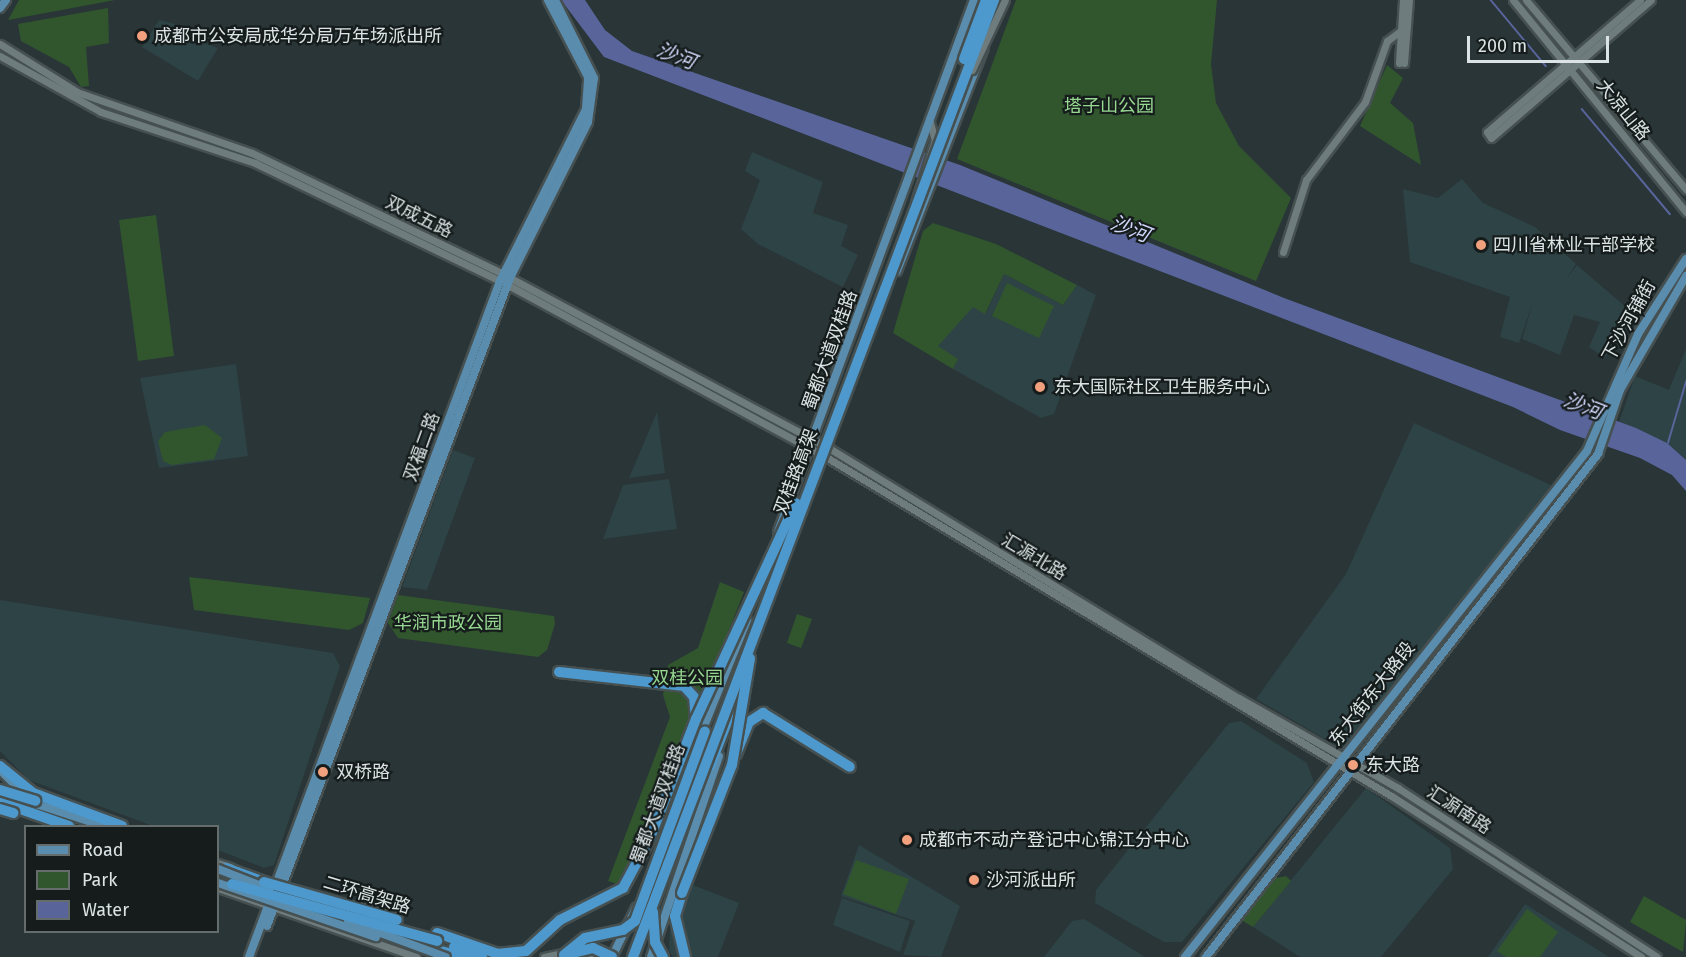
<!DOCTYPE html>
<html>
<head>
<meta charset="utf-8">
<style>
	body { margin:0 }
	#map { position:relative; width:1686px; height:957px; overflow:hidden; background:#293537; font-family:"Fira Sans","Noto Sans SC",sans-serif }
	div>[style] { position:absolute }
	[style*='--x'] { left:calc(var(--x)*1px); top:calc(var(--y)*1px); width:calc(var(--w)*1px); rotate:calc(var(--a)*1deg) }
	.built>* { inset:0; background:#2e4346 }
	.green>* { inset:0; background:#31562e }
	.water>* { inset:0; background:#58649a }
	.stream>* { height:1.5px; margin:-0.75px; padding:0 0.75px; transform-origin:0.75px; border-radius:0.75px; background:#58649a }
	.roads { filter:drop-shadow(2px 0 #465051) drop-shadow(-2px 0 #465051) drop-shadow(0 2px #465051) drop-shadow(0 -2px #465051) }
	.minor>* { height:7px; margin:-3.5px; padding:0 3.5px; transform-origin:3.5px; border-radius:3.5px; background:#6e7c7e }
	.major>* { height:8px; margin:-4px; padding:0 4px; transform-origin:4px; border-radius:4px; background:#5a8dad }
	.highway>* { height:10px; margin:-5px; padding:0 5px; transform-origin:5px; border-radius:5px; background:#4d99cd }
	.bridges { filter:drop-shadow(2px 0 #465051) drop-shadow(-2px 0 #465051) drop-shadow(0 2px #465051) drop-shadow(0 -2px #465051) }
	.minor-bridge>* { height:7px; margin:-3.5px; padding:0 3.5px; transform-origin:3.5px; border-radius:3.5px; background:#6e7c7e }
	.major-bridge>* { height:8px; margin:-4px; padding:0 4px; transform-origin:4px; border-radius:4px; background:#5a8dad }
	.highway-bridge>* { height:10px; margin:-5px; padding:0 5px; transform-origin:5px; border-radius:5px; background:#4d99cd }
	.dots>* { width:16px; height:16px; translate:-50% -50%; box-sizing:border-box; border:3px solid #161c1c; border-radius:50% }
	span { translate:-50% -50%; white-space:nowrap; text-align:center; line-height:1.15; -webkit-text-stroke:4.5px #161c1c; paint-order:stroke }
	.poi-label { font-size:18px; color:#dbe3e4 }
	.left { translate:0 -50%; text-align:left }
	.park-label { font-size:18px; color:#97d891 }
	.street-label { font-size:18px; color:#dbe3e4 }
	.water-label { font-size:20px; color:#cfd8fa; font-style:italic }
	.legend { position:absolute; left:24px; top:825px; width:195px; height:108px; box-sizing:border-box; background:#161c1c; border:2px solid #656c6c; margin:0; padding:8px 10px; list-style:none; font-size:18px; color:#dbe3e4 }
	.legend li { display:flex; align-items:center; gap:12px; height:30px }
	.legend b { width:30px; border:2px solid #656c6c }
	.scale { position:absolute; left:1467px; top:36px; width:142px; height:27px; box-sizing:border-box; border:3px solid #dbe3e4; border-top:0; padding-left:8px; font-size:18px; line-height:21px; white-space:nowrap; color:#dbe3e4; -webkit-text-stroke:4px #161c1c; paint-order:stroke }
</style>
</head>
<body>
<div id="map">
	<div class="built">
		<div style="clip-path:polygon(159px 20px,183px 26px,181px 34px,218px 48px,198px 81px,142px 47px)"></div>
		<div style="clip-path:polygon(752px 152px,823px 182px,813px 213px,848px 225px,841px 246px,858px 255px,843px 287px,758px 244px,741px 229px,760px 180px,745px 171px)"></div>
		<div style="clip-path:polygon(1462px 179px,1483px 203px,1535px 227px,1576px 264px,1566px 279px,1577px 265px,1635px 315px,1605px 358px,1589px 347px,1600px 322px,1574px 315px,1560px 355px,1522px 339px,1533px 302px,1519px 343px,1500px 337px,1510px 297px,1410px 262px,1403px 189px,1438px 198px)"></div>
		<div style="clip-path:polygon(1004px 274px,1063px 305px,1077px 285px,1096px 295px,1054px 414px,1041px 418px,953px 369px,958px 359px,937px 347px,973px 306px,986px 313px)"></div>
		<div style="clip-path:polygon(1686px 349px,1686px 460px,1667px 443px,1619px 422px,1635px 376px,1669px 390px)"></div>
		<div style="clip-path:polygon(236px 364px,248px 456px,159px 468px,140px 378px)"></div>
		<div style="clip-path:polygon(657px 412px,665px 473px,629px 478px)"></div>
		<div style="clip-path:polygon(1414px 423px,1551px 485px,1344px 750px,1256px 699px,1346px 574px)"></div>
		<div style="clip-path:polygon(453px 450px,475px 458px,427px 590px,402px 587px)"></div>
		<div style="clip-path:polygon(669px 479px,677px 529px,603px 539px,623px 485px)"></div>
		<div style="clip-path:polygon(0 600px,333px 653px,340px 666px,274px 865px,264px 868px,218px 850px,218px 826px,153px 826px,29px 780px,0 751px)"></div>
		<div style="clip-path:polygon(1241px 721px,1307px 763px,1314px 782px,1182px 942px,1164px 942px,1095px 903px,1096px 890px,1229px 723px)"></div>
		<div style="clip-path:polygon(1366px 788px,1450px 848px,1453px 869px,1381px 957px,1300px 957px,1253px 927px)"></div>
		<div style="clip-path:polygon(859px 845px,960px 906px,941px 957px,903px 955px,915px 921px,841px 896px)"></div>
		<div style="clip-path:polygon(685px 882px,739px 903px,718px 957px,673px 957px,669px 951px,670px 926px)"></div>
		<div style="clip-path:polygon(842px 898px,910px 921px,900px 952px,833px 925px)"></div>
		<div style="clip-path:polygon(1525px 904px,1609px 957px,1488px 957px)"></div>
		<div style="clip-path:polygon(1084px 919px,1145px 957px,1044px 957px,1072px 921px)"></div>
	</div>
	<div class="green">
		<div style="clip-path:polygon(19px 0,115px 0,8px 20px)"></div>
		<div style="clip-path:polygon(1016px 0,1217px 0,1211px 64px,1216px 103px,1239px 146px,1291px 198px,1256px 281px,957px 159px)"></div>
		<div style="clip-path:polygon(108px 8px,109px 43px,86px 47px,89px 86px,81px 87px,69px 67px,21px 41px,18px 24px)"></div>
		<div style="clip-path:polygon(1387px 65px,1403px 78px,1390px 103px,1413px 123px,1421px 165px,1360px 126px)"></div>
		<div style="clip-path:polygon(156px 215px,174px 356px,138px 361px,119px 220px)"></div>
		<div style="clip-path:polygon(933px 223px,996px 244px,1077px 285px,1063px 305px,1004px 274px,985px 314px,973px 307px,938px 346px,958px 359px,953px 369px,893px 333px,923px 231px)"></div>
		<div style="clip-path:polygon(1007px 283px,1054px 306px,1039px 338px,992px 316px)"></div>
		<div style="clip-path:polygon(205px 425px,222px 438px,214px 459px,172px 465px,163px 461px,158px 441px,165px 432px)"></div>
		<div style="clip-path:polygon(189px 577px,370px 598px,363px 623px,349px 630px,194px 610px)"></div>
		<div style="clip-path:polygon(720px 582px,744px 592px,637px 861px,620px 885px,608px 881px,670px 717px,663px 695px,668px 665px,698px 648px)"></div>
		<div style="clip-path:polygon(398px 595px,554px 616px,555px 624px,547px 650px,538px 657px,398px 638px,388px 623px)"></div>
		<div style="clip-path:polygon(797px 614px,812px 619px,801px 648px,787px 643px)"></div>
		<div style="clip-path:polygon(856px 860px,909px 879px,896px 914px,843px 894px)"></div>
		<div style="clip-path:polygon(1286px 876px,1291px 881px,1253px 927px,1241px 920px,1276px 878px)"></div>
		<div style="clip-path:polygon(1644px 896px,1686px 920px,1683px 952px,1630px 922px)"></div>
		<div style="clip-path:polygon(1527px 909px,1558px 932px,1540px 957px,1506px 957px,1497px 951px)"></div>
	</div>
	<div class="water">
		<div style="clip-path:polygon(561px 0,585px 0,605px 30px,632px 51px,960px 165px,1284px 298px,1636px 428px,1667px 443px,1686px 460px,1686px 491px,1672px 475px,1640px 458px,1560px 430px,1513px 407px,604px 57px)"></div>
	</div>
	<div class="stream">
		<div style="--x:1491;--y:0;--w:86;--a:50.2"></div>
		<div style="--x:1582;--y:109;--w:137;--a:50"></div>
		<div style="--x:1668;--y:443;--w:64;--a:-73.6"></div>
	</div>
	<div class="roads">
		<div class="minor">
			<div style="--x:1513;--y:0;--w:274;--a:50.8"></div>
			<div style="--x:1526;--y:0;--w:248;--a:49.8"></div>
			<div style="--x:1640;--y:0;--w:202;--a:139.2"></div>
			<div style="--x:1487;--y:132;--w:7;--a:56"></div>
			<div style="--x:1491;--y:138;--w:211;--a:-40.8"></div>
			<div style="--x:0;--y:44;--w:91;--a:31.9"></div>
			<div style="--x:77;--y:92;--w:185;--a:19.2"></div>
			<div style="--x:252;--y:153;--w:279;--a:25.7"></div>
			<div style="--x:503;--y:274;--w:370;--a:28.1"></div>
			<div style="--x:829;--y:448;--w:480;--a:31.4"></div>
			<div style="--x:1239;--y:698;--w:183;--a:29.5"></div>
			<div style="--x:1398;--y:788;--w:309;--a:33.1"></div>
			<div style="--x:0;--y:56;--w:115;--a:29"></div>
			<div style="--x:101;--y:112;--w:162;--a:18.3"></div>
			<div style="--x:255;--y:163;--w:281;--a:25.7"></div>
			<div style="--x:508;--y:285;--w:362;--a:28.4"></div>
			<div style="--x:826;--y:457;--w:661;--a:30.95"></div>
			<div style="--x:1393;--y:797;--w:295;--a:32.8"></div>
			<div style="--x:1399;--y:63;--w:63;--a:-86.4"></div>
			<div style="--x:1404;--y:63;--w:63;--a:-85.5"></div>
			<div style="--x:915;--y:202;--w:65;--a:-72.1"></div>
			<div style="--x:935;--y:140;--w:22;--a:-106"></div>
			<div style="--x:1283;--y:252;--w:76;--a:-72.3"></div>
			<div style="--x:1306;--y:180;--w:98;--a:-52.9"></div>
			<div style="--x:1365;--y:102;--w:65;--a:-70.2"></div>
			<div style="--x:1387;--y:41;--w:25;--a:-37"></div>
			<div style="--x:218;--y:863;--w:13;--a:18"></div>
			<div style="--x:218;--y:888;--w:210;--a:19.2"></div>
			<div style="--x:580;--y:952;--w:19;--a:16"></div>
			<div style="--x:544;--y:957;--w:24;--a:-12"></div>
		</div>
		<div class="major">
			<div style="--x:0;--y:8;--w:10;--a:-53"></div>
			<div style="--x:994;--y:19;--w:20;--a:-72"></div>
			<div style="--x:897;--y:271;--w:239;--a:-68.7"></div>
			<div style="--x:778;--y:532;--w:567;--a:-69.78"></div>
			<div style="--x:700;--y:736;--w:125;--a:-67.9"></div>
			<div style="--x:2;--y:772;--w:35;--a:45"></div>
			<div style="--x:30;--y:802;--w:77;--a:18.2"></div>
			<div style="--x:267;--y:926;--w:692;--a:-69.44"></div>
			<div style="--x:510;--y:278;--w:174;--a:-63.4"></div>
			<div style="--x:588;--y:122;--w:44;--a:-82.2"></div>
			<div style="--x:594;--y:78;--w:87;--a:-116.6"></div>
			<div style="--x:249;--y:957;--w:721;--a:-69.63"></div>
			<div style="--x:500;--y:281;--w:192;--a:-63.4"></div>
			<div style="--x:586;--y:109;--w:32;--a:-86"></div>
			<div style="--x:588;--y:77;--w:87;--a:-117.5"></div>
			<div style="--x:612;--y:957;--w:55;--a:-63.9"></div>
			<div style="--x:651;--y:957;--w:212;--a:-71.3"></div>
			<div style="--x:1185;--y:957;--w:646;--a:-51.53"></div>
			<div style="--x:1587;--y:451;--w:128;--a:-66.4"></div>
			<div style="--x:1638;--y:334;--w:89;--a:-57.4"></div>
			<div style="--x:1206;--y:957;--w:638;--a:-52.07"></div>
			<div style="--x:1598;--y:454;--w:68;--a:-71"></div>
			<div style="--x:1620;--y:390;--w:132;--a:-59.9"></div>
		</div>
		<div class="highway">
			<div style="--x:559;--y:672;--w:126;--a:6.4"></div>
			<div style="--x:684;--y:686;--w:15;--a:48"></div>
			<div style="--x:694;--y:697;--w:22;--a:85"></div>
			<div style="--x:736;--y:754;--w:35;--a:-68"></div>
			<div style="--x:749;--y:722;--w:17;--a:-33"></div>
			<div style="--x:763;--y:713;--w:102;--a:31.8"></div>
			<div style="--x:0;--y:766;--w:43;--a:39.3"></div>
			<div style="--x:33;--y:793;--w:95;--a:20.3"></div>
			<div style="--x:710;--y:766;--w:72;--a:-68.8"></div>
			<div style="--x:0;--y:802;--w:73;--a:19.2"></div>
			<div style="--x:226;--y:868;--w:40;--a:20.2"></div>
			<div style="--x:682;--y:893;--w:24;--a:107"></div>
			<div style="--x:675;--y:916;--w:42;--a:76.3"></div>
			<div style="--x:437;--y:933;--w:71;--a:18.9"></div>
			<div style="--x:427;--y:947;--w:36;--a:16"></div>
			<div style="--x:454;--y:947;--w:30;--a:20"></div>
			<div style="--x:497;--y:954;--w:29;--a:-6"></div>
			<div style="--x:526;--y:951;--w:46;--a:-42.4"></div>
			<div style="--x:560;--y:920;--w:71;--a:-26.9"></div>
			<div style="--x:623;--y:888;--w:57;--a:-61.6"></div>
		</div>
	</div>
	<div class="bridges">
		<div class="minor-bridge">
			<div style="--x:972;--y:70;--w:77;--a:-64.8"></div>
		</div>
		<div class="major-bridge">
			<div style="--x:218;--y:869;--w:55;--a:21.4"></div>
			<div style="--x:218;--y:883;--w:167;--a:18.9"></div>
			<div style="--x:348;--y:921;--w:104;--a:20.2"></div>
		</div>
		<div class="highway-bridge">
			<div style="--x:964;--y:59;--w:63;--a:-69.6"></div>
			<div style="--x:0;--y:790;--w:37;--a:17"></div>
			<div style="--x:0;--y:809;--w:14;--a:17"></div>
			<div style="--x:650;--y:838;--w:128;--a:-68.9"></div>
			<div style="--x:696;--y:719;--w:238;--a:-65.2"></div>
			<div style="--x:264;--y:882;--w:138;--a:15.9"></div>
			<div style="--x:232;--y:884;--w:213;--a:15.5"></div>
			<div style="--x:682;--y:893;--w:137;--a:-68.7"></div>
			<div style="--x:732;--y:765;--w:108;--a:-80.4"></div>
			<div style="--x:653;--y:912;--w:30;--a:86"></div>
			<div style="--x:655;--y:942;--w:17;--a:62"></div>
			<div style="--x:573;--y:953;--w:21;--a:-14"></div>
			<div style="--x:593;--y:948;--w:21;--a:25"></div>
			<div style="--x:564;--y:955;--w:27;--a:-39"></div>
			<div style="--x:585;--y:938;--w:39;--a:-12"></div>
			<div style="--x:623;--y:930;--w:15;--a:-37"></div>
			<div style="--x:635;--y:921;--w:202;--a:-69.8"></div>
			<div style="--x:633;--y:957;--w:1023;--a:-69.33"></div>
		</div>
	</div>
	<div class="dots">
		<div style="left:142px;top:36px;background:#f2a17e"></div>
		<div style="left:1481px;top:245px;background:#f2a17e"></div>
		<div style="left:1040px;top:387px;background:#f2a17e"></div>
		<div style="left:1353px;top:765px;background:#f2a17e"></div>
		<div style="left:323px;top:772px;background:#f2a17e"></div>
		<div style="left:907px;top:840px;background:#f2a17e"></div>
		<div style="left:974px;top:880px;background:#f2a17e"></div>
	</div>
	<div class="poi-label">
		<span class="left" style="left:154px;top:36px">成都市公安局成华分局万年场派出所</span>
		<span class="left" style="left:1493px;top:245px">四川省林业干部学校</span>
		<span class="left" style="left:1054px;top:387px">东大国际社区卫生服务中心</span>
		<span class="left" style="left:1366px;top:765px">东大路</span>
		<span class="left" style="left:336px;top:772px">双桥路</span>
		<span class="left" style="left:919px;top:840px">成都市不动产登记中心锦江分中心</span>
		<span class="left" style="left:986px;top:880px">沙河派出所</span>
	</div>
	<div class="park-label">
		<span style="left:1109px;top:106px">塔子山公园</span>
		<span style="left:448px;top:623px">华润市政公园</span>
		<span style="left:687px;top:678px">双桂公园</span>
	</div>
	<div class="street-label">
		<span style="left:1623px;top:110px;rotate:51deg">大凉山路</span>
		<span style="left:419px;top:217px;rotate:26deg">双成五路</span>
		<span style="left:1629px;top:321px;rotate:-61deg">下沙河铺街</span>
		<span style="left:830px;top:350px;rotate:-70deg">蜀都大道双桂路</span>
		<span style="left:422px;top:447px;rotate:-70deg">双福二路</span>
		<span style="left:796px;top:472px;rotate:-69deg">双桂路高架</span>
		<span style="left:1034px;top:557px;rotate:31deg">汇源北路</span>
		<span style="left:1372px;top:694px;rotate:-52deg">东大街东大路段</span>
		<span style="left:658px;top:804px;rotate:-70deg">蜀都大道双桂路</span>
		<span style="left:1459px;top:810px;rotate:33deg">汇源南路</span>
		<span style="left:367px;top:895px;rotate:17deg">二环高架路</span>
	</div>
	<div class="water-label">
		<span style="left:676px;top:56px;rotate:21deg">沙河</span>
		<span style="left:1130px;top:229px;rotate:21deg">沙河</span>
		<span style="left:1583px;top:406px;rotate:21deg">沙河</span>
	</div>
	<ul class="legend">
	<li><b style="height:8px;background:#5a8dad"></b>Road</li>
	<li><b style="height:16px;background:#31562e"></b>Park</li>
	<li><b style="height:16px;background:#58649a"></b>Water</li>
	</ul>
	<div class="scale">200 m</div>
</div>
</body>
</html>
